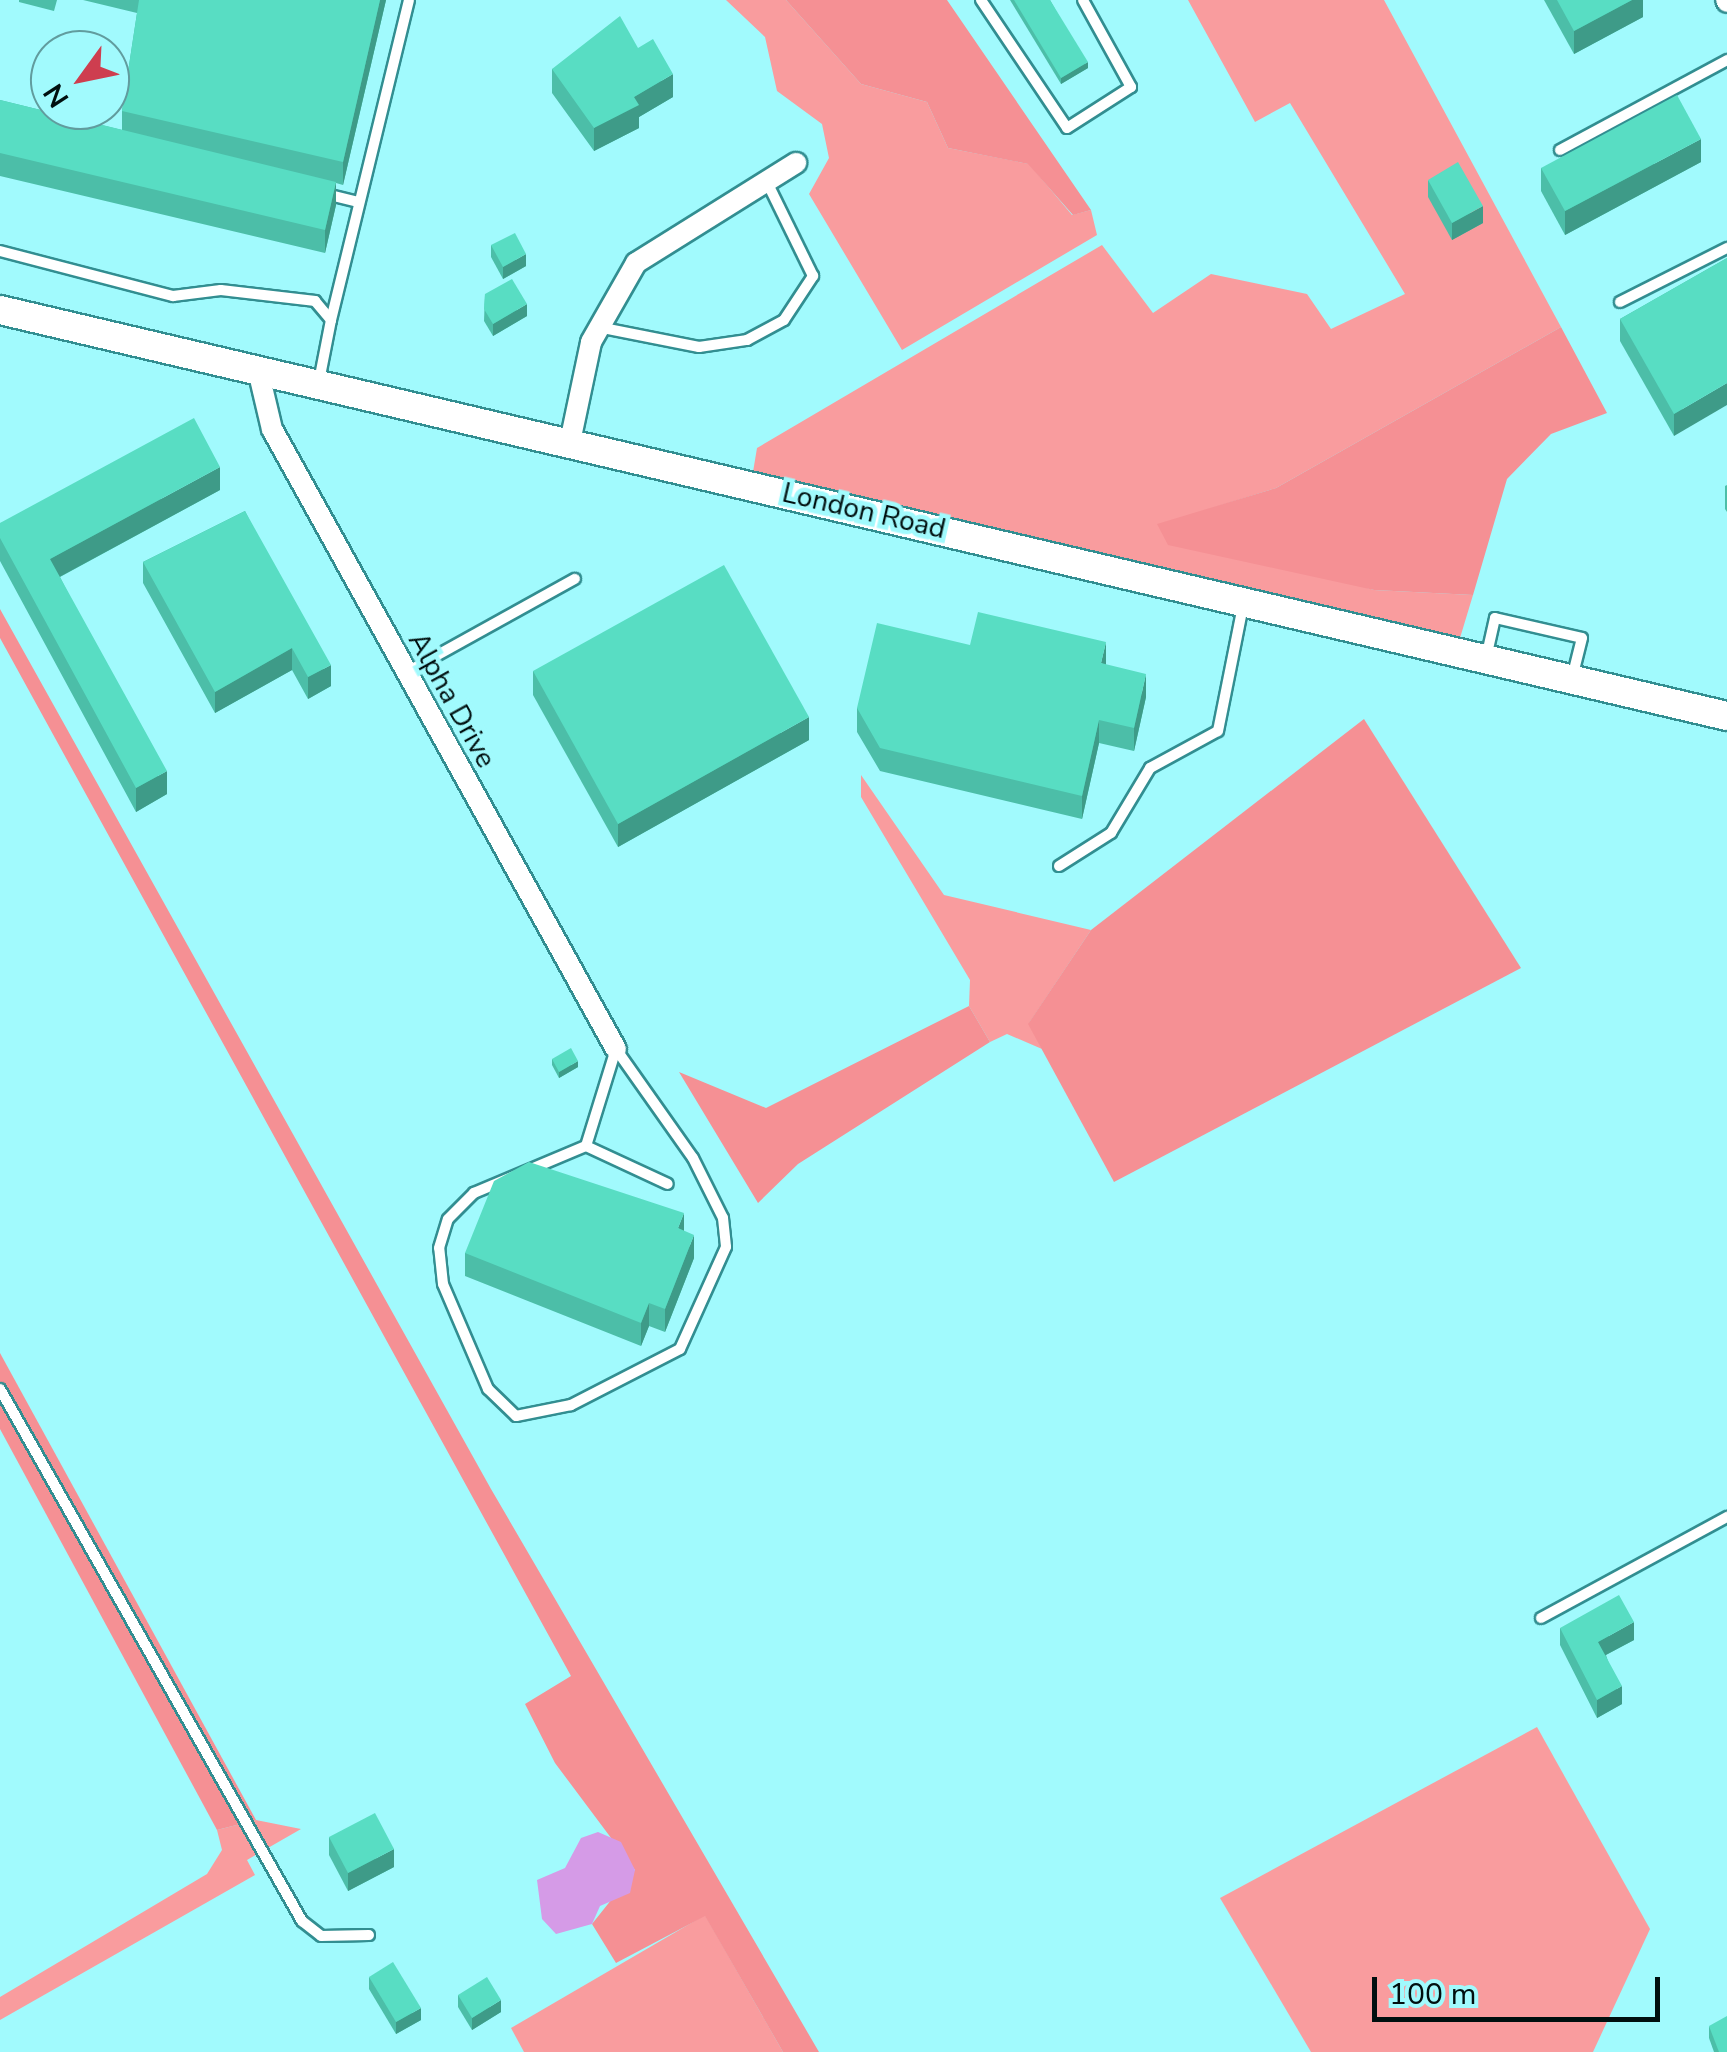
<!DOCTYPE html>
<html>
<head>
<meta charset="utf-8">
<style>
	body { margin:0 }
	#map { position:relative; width:1727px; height:2052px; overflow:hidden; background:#a1fafd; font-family:"Nunito Sans",sans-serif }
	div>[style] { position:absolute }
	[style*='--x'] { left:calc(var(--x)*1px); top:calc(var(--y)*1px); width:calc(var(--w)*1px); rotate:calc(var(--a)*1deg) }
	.green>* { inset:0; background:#f99c9e }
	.forest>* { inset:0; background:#f59094 }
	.water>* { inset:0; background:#d59be7 }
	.roads { filter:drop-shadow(2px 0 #328e91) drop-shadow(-2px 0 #328e91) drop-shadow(0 2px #328e91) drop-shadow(0 -2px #328e91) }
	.service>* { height:10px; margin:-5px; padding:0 5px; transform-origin:5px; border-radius:5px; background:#fff }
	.minor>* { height:20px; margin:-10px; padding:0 10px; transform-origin:10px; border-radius:10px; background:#fff }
	.tertiary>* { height:28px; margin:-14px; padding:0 14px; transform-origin:14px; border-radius:14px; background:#fff }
	.wall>* { inset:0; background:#4cbea8 }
	.shaded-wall>* { inset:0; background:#3e9b88 }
	.building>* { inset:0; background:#58ddc3 }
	span { translate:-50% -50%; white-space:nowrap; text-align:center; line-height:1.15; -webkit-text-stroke:9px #a1fafd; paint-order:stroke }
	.street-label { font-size:28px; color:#000f0f }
	.north { position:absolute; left:30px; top:30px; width:100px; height:100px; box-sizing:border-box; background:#a1fafd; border:2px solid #619c9e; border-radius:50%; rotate:237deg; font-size:28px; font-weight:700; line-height:40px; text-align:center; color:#000f0f }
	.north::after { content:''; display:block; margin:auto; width:35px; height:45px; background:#ce3e4f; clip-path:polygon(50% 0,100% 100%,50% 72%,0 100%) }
	.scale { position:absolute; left:1372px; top:1977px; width:288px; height:45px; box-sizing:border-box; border:5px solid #000f0f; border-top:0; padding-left:12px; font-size:30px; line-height:35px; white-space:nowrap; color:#000f0f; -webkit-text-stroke:8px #a1fafd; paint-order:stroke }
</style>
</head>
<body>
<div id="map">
	<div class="green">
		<div style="clip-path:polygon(726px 0,786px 0,861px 84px,927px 102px,948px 148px,1029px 164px,1072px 215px,1091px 210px,1097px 235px,902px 350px,809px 194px,829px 158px,822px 124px,777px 91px,765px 37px)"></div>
		<div style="clip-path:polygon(1188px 0,1384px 0,1561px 327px,1276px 488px,1158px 525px,1374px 590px,1473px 595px,1460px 638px,753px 472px,757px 448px,1102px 245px,1153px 313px,1211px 274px,1307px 294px,1331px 329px,1405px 294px,1290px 103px,1255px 122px)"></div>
		<div style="clip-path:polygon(861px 775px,944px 895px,1091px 930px,1029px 1023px,1042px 1049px,1007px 1034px,990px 1042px,969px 1006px,970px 980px,861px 797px)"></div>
		<div style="clip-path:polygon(1537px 1727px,1650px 1929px,1593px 2052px,1311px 2052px,1220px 1898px)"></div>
		<div style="clip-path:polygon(256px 1820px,301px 1829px,247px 1860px,255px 1875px,0 2020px,0 1997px,207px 1874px,222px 1850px,217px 1830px)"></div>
		<div style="clip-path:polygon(705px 1915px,783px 2052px,524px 2052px,511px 2028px)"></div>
	</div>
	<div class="forest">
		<div style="clip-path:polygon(786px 0,947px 0,1091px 210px,1073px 215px,1028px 164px,948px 148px,927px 102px,861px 84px)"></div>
		<div style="clip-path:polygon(1561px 327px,1607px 413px,1551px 434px,1507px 479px,1473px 595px,1374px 590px,1168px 545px,1157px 524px,1276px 488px)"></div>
		<div style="clip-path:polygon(0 609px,491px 1489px,819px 2052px,783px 2052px,705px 1916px,616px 1963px,592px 1924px,635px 1870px,555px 1763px,525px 1704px,571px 1676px,0 638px)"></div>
		<div style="clip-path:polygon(1364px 719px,1521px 968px,1114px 1182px,1028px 1024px,1091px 930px)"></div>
		<div style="clip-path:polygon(969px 1006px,990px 1042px,798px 1164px,758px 1203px,679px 1072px,766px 1108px)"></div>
		<div style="clip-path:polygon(0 1353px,256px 1820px,217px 1830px,0 1429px)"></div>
	</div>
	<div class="water">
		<div style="clip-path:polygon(598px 1832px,621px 1842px,635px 1870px,630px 1893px,600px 1906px,592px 1924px,556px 1934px,542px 1919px,537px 1880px,565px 1868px,581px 1838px)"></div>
	</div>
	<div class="roads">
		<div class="service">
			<div style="--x:981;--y:0;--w:154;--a:56.1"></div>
			<div style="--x:1067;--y:128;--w:76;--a:-32.6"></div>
			<div style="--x:1131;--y:87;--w:99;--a:-118.9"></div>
			<div style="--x:1560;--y:150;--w:190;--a:-28.3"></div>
			<div style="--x:326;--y:194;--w:34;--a:14"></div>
			<div style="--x:0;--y:251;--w:179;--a:14.6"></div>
			<div style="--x:173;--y:296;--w:48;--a:-7.1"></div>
			<div style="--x:221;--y:290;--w:95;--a:6.7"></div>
			<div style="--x:315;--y:301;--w:25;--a:50"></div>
			<div style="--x:331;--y:320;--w:62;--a:101.1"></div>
			<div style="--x:1620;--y:302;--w:120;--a:-26.8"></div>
			<div style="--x:331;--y:320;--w:329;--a:-76.3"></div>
			<div style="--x:598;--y:327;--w:103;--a:11.2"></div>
			<div style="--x:699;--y:347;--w:49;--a:-8.3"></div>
			<div style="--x:747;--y:340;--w:42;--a:-28.4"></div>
			<div style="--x:784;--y:320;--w:53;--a:-56.6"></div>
			<div style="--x:813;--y:276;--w:105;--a:-116.1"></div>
			<div style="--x:1486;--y:658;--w:41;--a:-77.3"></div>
			<div style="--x:1495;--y:618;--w:89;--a:12.9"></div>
			<div style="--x:1582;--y:638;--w:41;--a:104"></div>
			<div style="--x:407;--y:672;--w:192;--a:-29"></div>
			<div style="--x:1059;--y:866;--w:62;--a:-32.4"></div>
			<div style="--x:1111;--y:833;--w:76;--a:-59"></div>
			<div style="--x:1150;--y:768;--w:77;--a:-28.6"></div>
			<div style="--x:1218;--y:731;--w:127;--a:-78.7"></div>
			<div style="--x:616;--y:1049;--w:133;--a:54.8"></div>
			<div style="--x:693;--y:1158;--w:67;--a:63.4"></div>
			<div style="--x:723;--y:1218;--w:29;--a:84"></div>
			<div style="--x:726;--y:1247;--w:112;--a:114.3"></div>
			<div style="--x:680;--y:1349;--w:123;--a:152.8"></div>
			<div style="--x:571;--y:1405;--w:56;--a:168.7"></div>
			<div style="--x:516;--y:1416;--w:39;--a:-136"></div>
			<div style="--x:488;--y:1389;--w:114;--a:-113.2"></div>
			<div style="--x:443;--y:1284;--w:36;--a:-96"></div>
			<div style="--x:439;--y:1248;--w:30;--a:-73"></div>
			<div style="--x:448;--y:1219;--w:37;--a:-45"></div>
			<div style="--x:474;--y:1193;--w:121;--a:-22.8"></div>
			<div style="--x:586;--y:1146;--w:102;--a:-72.8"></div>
			<div style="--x:586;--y:1146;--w:90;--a:24.9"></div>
			<div style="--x:0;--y:1389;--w:612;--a:60.42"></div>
			<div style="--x:302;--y:1921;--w:24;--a:38"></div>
			<div style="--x:321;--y:1936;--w:48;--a:-1.2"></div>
			<div style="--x:1541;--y:1618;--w:212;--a:-28.5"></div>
		</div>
		<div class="minor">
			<div style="--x:1726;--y:0;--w:2;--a:63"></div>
			<div style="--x:258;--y:370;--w:61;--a:76.7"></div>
			<div style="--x:272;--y:429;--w:709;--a:60.98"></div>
			<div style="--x:570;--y:442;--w:102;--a:-78.1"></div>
			<div style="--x:591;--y:342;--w:91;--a:-60.3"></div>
			<div style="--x:636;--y:263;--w:189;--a:-32"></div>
		</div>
		<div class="tertiary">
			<div style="--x:0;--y:310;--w:1774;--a:13.23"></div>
		</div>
	</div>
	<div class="wall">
		<div style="clip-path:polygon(19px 0,57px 0,54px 11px,19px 2px)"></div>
		<div style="clip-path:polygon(83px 0,386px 0,343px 185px,336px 183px,336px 205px,325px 253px,0 176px,0 100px,122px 130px,122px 111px,137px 13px)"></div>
		<div style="clip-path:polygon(1010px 0,1050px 0,1088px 68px,1061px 84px)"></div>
		<div style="clip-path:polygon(1544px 0,1643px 0,1643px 17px,1574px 54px)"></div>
		<div style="clip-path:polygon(638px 48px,673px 97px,639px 117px,639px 128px,594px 151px,552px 93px,552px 69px)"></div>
		<div style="clip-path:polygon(1701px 162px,1565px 235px,1541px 191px,1541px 168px)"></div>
		<div style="clip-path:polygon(1428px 180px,1483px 223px,1452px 240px,1428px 197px)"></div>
		<div style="clip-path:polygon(491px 245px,526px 266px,503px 279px,491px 257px)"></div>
		<div style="clip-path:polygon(1727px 258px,1674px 436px,1620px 341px,1620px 319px)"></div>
		<div style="clip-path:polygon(485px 294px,527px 316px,493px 336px,484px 321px)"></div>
		<div style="clip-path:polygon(1727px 485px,1727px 512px,1725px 509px,1725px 486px)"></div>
		<div style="clip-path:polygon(220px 490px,60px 577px,167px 794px,136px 812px,0 561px,0 523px)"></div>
		<div style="clip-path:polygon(245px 511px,331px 686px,308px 699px,292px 670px,215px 713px,143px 583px,143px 562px)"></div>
		<div style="clip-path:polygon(1106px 665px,1146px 697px,1134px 751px,1099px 743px,1082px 819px,880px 771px,857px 732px,857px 708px)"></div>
		<div style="clip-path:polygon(533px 671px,809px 740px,618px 847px,533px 695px)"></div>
		<div style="clip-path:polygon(552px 1059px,578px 1067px,559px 1078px,552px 1065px)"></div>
		<div style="clip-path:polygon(684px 1231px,694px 1258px,665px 1332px,649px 1326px,641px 1346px,465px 1276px,465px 1253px)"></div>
		<div style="clip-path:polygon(1560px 1628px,1634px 1640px,1606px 1655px,1622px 1704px,1597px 1718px,1560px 1645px)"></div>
		<div style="clip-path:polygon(329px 1837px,394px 1867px,348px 1891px,329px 1855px)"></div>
		<div style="clip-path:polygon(369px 1977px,421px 2020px,396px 2034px,369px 1989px)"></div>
		<div style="clip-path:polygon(458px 1995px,501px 2012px,472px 2030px,458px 2007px)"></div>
		<div style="clip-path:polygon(1709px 2026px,1727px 2052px,1714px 2052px,1709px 2038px)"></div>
	</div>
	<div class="shaded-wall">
		<div style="clip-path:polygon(380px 0,386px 0,343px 185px,343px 162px)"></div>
		<div style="clip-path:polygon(1632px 0,1643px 0,1643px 17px,1574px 54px,1574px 31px)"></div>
		<div style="clip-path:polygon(1088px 62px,1088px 68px,1061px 84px,1061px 78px)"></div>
		<div style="clip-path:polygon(673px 74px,673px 97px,639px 117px,639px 128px,594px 151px,594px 128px,634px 97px)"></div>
		<div style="clip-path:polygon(1701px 139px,1701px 162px,1565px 235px,1565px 211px)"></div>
		<div style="clip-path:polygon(336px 182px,336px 205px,325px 253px,325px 230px)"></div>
		<div style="clip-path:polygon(1483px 206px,1483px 223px,1452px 240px,1452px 223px)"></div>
		<div style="clip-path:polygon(526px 254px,526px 266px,503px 279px,503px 267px)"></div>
		<div style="clip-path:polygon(527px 304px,527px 316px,493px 336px,493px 324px)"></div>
		<div style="clip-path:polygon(1727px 383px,1727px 405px,1674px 436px,1674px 414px)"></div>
		<div style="clip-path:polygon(220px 467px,220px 490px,50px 582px,50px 559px)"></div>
		<div style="clip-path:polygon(1106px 642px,1106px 666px,1101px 663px)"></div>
		<div style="clip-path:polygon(292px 648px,292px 670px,215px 713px,215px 692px)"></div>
		<div style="clip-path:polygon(331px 665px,331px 686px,308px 699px,308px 677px)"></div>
		<div style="clip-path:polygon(1146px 674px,1146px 697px,1134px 751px,1134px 728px)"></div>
		<div style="clip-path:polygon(809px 717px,809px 740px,618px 847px,618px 824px)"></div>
		<div style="clip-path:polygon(1099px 720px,1099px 743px,1082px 819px,1082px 796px)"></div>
		<div style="clip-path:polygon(167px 771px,167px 794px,136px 812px,136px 788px)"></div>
		<div style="clip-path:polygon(578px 1061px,578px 1067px,559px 1078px,559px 1072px)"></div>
		<div style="clip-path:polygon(684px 1213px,684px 1236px,678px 1228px)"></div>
		<div style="clip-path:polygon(694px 1235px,694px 1258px,665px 1332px,665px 1309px)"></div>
		<div style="clip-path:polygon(649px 1303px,649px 1326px,641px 1346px,641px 1323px)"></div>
		<div style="clip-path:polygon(1634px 1622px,1634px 1640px,1598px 1659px,1598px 1642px)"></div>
		<div style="clip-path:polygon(1622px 1686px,1622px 1704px,1597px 1718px,1597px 1700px)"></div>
		<div style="clip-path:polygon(394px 1849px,394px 1867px,348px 1891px,348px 1873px)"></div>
		<div style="clip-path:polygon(501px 2000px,501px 2012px,472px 2030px,472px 2018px)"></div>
		<div style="clip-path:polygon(421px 2008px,421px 2020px,396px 2034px,396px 2022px)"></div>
	</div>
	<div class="building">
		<div style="clip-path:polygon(139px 0,380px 0,343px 162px,122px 111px)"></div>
		<div style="clip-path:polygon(1014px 0,1050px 0,1088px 62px,1061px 78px)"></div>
		<div style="clip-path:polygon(1557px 0,1632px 0,1574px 31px)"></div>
		<div style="clip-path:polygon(620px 16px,638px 48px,653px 39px,673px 74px,634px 97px,639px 105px,594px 128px,552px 69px)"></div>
		<div style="clip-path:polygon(1677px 95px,1701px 139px,1565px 211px,1541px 168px)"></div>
		<div style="clip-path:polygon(0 100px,336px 182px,325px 230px,0 153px)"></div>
		<div style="clip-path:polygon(1458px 162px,1483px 206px,1452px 223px,1428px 180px)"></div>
		<div style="clip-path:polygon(515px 233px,526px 254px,503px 267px,491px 245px)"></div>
		<div style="clip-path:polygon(1727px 258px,1727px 383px,1674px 414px,1620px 319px)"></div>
		<div style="clip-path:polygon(512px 279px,527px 304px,493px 324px,484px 309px,485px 294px)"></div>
		<div style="clip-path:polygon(194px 418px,220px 467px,50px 559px,167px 771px,136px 788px,0 538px,0 523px)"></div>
		<div style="clip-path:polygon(245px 511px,331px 665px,308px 677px,292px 648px,215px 692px,143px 562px)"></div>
		<div style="clip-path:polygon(724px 565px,809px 717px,618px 824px,533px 671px)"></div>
		<div style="clip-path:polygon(978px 612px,1106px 642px,1101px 663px,1146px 674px,1134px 728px,1099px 720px,1082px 796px,880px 748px,857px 708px,877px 623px,970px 645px)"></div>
		<div style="clip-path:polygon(571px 1048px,578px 1061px,559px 1072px,552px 1059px)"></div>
		<div style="clip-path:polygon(529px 1162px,684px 1213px,678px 1228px,694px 1235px,665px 1309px,649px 1303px,641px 1323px,465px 1253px,494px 1181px)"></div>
		<div style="clip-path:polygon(1619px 1595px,1634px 1622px,1598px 1642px,1622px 1686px,1597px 1700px,1560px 1628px)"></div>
		<div style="clip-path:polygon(375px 1813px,394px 1849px,348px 1873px,329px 1837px)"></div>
		<div style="clip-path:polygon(393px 1962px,421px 2008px,396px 2022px,369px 1977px)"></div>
		<div style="clip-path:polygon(487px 1977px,501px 2000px,472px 2018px,458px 1995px)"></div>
		<div style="clip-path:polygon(1727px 2016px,1727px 2052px,1719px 2052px,1709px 2026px)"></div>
	</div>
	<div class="street-label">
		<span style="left:864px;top:511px;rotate:13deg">London Road</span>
		<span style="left:452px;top:700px;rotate:61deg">Alpha Drive</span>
	</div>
	<div class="north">N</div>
	<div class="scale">100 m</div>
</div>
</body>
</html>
